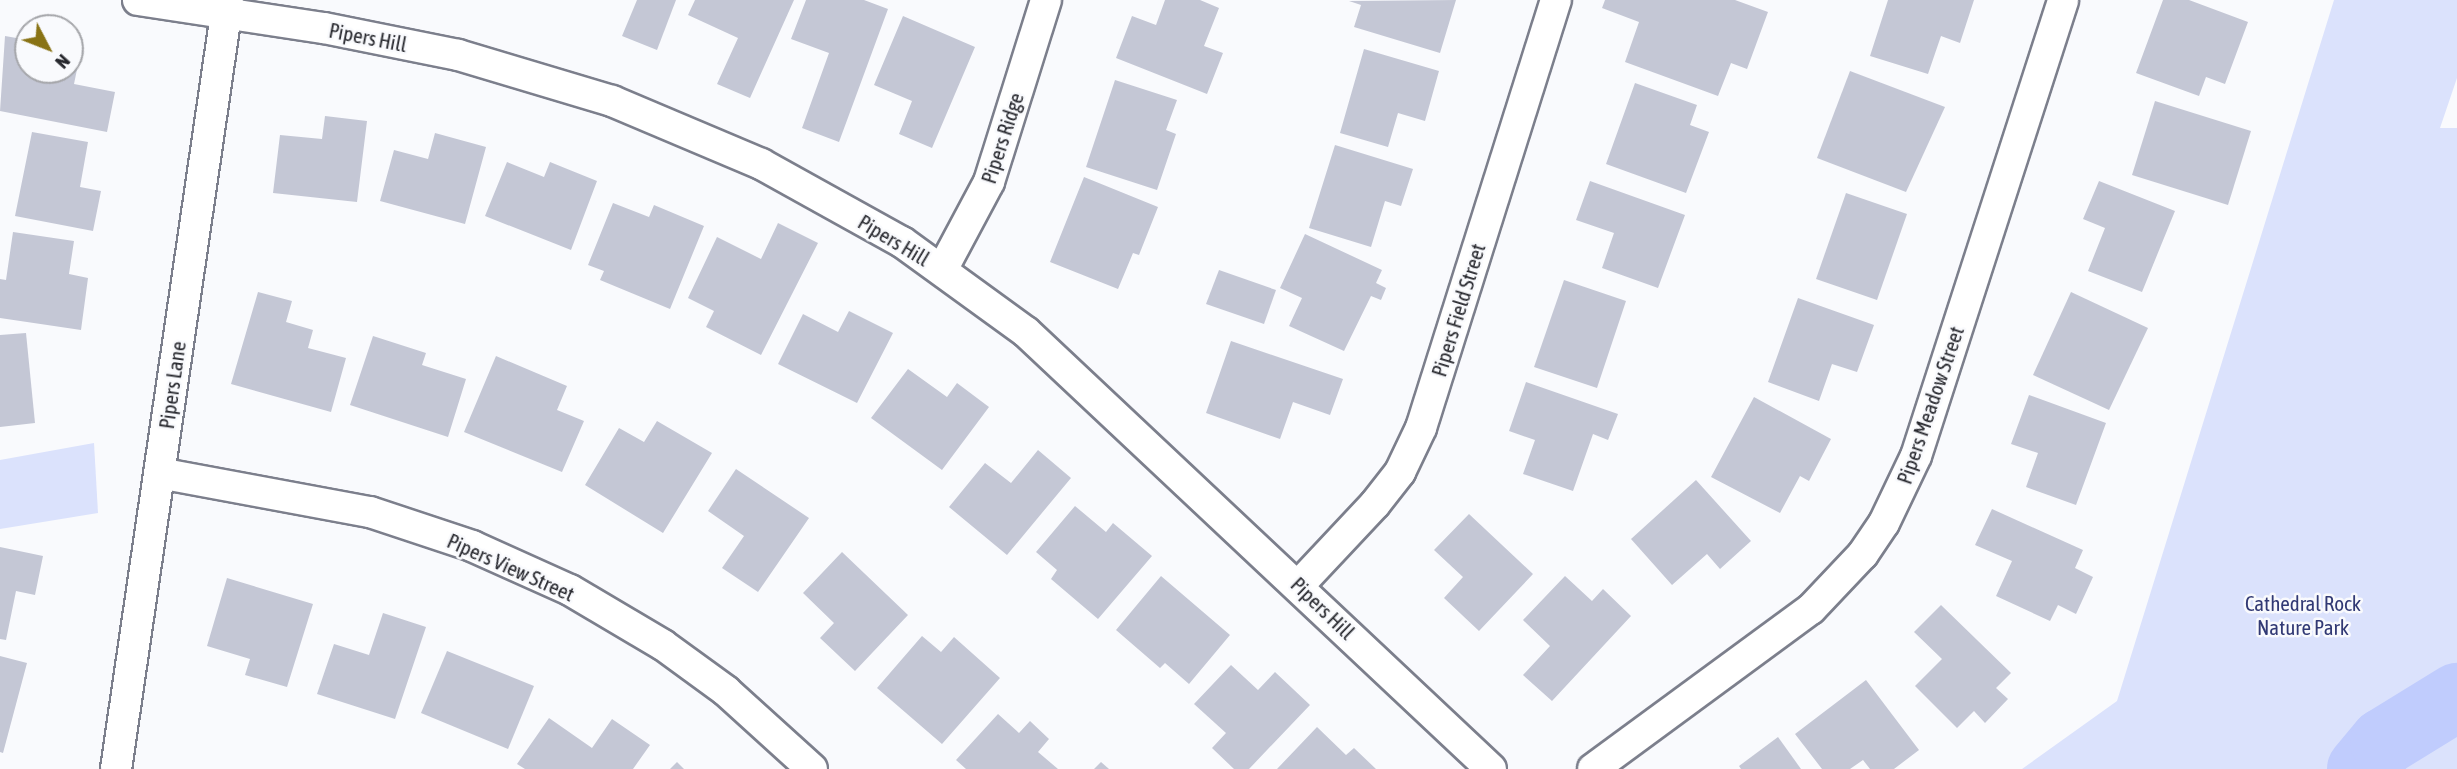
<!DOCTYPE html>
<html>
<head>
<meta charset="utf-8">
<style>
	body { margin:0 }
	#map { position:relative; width:2457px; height:769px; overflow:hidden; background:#f9fafd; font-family:"Asap Condensed",sans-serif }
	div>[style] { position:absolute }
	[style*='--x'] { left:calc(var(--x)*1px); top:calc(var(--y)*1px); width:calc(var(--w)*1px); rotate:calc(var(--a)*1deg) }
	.green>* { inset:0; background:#dbe2fc }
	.river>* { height:68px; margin:-34px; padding:0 34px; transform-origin:34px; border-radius:34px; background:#c0ccfd }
	.building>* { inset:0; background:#c4c7d5 }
	.roads { filter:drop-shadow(2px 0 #7c7f8c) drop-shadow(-2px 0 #7c7f8c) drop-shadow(0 2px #7c7f8c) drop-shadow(0 -2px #7c7f8c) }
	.street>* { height:30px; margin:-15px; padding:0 15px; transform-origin:15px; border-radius:15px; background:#fff }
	span { translate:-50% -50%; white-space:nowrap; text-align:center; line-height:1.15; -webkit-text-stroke:5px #f9fafd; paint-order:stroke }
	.street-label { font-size:21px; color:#26272d }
	.park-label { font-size:21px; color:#313974 }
	.north { position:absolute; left:14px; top:14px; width:70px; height:70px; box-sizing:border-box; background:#f9fafd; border:2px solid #a5a6aa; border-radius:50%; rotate:132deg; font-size:19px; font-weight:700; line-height:28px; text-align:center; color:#26272d }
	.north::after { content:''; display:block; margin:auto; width:24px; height:32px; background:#897315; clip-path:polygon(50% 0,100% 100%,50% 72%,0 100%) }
</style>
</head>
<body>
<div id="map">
	<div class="green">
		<div style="clip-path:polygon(2334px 0,2457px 0,2457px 78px,2440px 128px,2457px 128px,2457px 769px,2022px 769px,2117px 701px)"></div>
		<div style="clip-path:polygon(94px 443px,98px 513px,0 529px,0 460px)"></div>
	</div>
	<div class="river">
		<div style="--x:2361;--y:769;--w:35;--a:-50"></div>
		<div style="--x:2384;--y:742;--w:86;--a:-31.7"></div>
	</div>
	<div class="building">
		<div style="clip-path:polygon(637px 0,676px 0,657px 50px,622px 36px)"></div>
		<div style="clip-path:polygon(695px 0,794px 0,750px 98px,717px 84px,738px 38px,688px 15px)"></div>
		<div style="clip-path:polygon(806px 0,864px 0,888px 9px,839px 142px,802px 128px,829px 53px,791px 39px)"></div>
		<div style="clip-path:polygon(1165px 0,1200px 0,1219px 8px,1204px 46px,1223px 53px,1207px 94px,1116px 58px,1132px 16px,1156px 25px)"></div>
		<div style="clip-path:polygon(1456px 0,1440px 53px,1354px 27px,1361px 5px,1349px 1px)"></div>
		<div style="clip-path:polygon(1605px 0,1735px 0,1768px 12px,1747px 69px,1731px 63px,1718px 96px,1625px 62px,1639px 22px,1602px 8px)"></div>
		<div style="clip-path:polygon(1888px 0,1974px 0,1960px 43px,1941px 36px,1928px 74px,1870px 56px)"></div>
		<div style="clip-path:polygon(2163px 0,2189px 0,2248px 22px,2225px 84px,2206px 77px,2199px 96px,2136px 73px)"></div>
		<div style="clip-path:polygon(903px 16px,975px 47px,932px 148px,899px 134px,912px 101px,874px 85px)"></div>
		<div style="clip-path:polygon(5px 36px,28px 40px,28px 70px,70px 70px,70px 48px,81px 50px,74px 84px,115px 92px,107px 132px,0 111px)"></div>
		<div style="clip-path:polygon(1364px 49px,1439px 71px,1425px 121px,1398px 113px,1388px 147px,1340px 133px)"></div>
		<div style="clip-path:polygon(1850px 71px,1945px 107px,1906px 192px,1817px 158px)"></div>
		<div style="clip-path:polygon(1115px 80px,1177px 100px,1166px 130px,1176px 134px,1157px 190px,1086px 167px)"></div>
		<div style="clip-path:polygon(1635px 83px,1697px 105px,1690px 125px,1709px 132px,1686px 193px,1606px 164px)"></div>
		<div style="clip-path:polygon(2155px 101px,2251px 131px,2228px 205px,2132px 175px)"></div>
		<div style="clip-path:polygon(325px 116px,367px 121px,357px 202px,273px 193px,280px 135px,322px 139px)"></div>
		<div style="clip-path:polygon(32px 132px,88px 142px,80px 187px,101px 191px,93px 231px,15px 216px)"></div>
		<div style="clip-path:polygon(435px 133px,486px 147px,465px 224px,380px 201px,394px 150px,428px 159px)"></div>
		<div style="clip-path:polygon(1335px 145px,1413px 169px,1401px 206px,1385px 201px,1371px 247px,1309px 228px)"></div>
		<div style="clip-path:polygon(507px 162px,544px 177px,550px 162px,597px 181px,571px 250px,485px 216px)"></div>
		<div style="clip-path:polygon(1084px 177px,1158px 207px,1139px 255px,1133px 253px,1118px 289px,1050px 262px)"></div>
		<div style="clip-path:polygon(1590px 181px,1685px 215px,1658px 288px,1602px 268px,1614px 233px,1576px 220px)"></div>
		<div style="clip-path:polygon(2099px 181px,2175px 211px,2142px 292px,2088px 271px,2105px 228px,2083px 219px)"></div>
		<div style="clip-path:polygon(1846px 193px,1907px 214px,1877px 300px,1816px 279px)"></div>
		<div style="clip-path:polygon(613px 203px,649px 217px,654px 205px,704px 226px,670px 309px,600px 280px,604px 271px,588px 265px)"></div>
		<div style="clip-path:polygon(778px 223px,818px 243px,761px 355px,706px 327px,714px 311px,688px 298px,717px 237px,761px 259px)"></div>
		<div style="clip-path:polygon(13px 232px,74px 241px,69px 274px,88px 278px,81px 330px,0 318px,0 279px,6px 280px)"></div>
		<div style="clip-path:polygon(1305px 234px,1382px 270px,1376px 283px,1386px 288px,1381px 300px,1371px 296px,1344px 351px,1289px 326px,1302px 298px,1280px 288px)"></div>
		<div style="clip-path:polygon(1219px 270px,1276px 290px,1264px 324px,1206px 304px)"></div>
		<div style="clip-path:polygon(1564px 280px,1626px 301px,1597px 388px,1534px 367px)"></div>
		<div style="clip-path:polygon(258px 292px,292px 301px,286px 322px,313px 330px,308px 348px,346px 358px,331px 412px,231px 384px)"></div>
		<div style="clip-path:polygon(2071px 292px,2148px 328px,2109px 410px,2033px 375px)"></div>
		<div style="clip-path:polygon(1798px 298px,1874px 325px,1857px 372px,1832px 364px,1819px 401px,1768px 382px)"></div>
		<div style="clip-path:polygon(849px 311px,893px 333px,857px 403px,778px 364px,803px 314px,838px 332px)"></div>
		<div style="clip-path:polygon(26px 333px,35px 423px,0 427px,0 335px)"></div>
		<div style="clip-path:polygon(373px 336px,426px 353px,422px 365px,466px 379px,448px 437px,350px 405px)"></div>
		<div style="clip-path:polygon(1231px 341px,1343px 379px,1330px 415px,1293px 402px,1280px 439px,1206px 413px)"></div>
		<div style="clip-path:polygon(496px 356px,567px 386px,557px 410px,584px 421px,562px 472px,464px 432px)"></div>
		<div style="clip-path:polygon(908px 369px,947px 397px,957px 383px,989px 407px,942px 470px,871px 418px)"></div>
		<div style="clip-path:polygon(1526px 382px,1618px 414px,1608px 440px,1593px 434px,1573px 491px,1523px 474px,1535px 440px,1509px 431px)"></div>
		<div style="clip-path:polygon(2029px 395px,2106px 423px,2076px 505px,2026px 487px,2038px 453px,2011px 444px)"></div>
		<div style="clip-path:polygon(1754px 397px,1831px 439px,1809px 481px,1800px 476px,1780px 513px,1711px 477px)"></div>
		<div style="clip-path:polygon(657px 421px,712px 453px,663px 533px,585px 485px,619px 428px,644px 442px)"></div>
		<div style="clip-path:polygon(1038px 450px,1071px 478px,1007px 555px,949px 507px,985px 463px,1011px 483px)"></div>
		<div style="clip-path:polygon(736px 469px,809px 518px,758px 592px,722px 568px,744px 536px,708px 511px)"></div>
		<div style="clip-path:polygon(1696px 480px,1751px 541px,1720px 569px,1707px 554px,1672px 585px,1631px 539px)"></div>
		<div style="clip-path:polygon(1075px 506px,1106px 532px,1113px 523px,1152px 556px,1098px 619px,1051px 579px,1057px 570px,1036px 552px)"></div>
		<div style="clip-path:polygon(1992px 509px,2083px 550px,2075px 568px,2093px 577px,2076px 614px,2058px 605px,2050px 621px,1996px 596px,2012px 561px,1975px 545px)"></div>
		<div style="clip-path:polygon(1469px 514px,1533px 574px,1479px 631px,1444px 598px,1463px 577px,1434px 550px)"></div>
		<div style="clip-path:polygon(0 547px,43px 556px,35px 595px,16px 591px,6px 640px,0 639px)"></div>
		<div style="clip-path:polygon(842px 552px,908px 615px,855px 671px,820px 638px,834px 623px,803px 593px)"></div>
		<div style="clip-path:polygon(1161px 576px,1230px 635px,1189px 684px,1165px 663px,1160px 668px,1116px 630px)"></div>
		<div style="clip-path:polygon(1565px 576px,1592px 601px,1603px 589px,1631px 616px,1552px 701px,1523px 675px,1550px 646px,1523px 620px)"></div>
		<div style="clip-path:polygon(227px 578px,313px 604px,287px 687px,245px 675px,250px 659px,207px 646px)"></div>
		<div style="clip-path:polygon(1941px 605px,2011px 673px,1996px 688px,2008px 699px,1985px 723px,1974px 711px,1957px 728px,1915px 686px,1942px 659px,1914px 632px)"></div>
		<div style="clip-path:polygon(383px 613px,426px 627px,395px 719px,317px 694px,334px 644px,369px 655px)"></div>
		<div style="clip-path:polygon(922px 636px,941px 652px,954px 637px,1000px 678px,942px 744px,877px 688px)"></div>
		<div style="clip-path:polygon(447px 651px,534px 686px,508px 749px,421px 713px)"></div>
		<div style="clip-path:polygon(0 656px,27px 663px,3px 753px,0 752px)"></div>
		<div style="clip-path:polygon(1231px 665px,1258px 690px,1275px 672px,1310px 705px,1249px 769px,1234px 769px,1212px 748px,1226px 733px,1194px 704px)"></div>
		<div style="clip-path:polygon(1866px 680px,1919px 750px,1894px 769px,1870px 769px,1863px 760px,1850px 769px,1822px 769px,1795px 734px)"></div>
		<div style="clip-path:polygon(998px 714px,1019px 733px,1030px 721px,1049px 739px,1038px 752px,1058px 769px,966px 769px,956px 760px)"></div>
		<div style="clip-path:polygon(549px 718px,592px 748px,612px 719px,650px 745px,633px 769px,525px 769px,517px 764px)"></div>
		<div style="clip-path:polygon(1317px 727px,1346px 755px,1354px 748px,1376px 769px,1277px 769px)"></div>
		<div style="clip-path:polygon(1778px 737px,1801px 769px,1741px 769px,1739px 766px)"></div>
		<div style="clip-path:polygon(677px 762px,684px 769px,670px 769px)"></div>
		<div style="clip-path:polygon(1101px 762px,1109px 769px,1094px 769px)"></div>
	</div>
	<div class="roads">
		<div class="street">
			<div style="--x:138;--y:0;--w:188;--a:8.6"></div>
			<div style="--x:324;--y:28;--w:137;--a:11.4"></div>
			<div style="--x:458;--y:55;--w:161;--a:16.6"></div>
			<div style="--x:612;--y:101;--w:162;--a:22.9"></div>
			<div style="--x:761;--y:164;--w:161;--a:29"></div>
			<div style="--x:902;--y:242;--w:153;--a:36"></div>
			<div style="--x:1026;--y:332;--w:638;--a:43.22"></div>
			<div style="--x:942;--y:270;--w:100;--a:-61.9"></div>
			<div style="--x:989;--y:182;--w:191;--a:-72.6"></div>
			<div style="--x:159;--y:473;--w:215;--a:10.5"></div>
			<div style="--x:370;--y:512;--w:108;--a:18.4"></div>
			<div style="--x:472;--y:546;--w:107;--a:24.2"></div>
			<div style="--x:570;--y:590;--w:108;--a:30.6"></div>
			<div style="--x:663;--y:645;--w:78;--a:36.1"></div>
			<div style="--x:726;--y:691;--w:116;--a:42.2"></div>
			<div style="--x:1299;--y:585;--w:111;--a:-46.8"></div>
			<div style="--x:1375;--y:504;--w:41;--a:-52"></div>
			<div style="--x:1400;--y:472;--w:49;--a:-64.5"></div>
			<div style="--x:1421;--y:428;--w:449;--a:-72.5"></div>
			<div style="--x:116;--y:769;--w:777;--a:-81.71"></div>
			<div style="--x:1593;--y:769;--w:270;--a:-36.3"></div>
			<div style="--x:1811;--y:609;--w:76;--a:-46.6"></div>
			<div style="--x:1863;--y:554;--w:37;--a:-56"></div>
			<div style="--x:1884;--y:523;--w:74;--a:-64.5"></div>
			<div style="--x:1916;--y:456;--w:479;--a:-72.1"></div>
		</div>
	</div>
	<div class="street-label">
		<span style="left:368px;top:37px;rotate:11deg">Pipers Hill</span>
		<span style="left:1002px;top:138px;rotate:-72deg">Pipers Ridge</span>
		<span style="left:894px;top:240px;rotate:31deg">Pipers Hill</span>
		<span style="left:1458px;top:310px;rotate:-73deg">Pipers Field Street</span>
		<span style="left:172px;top:385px;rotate:-82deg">Pipers Lane</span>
		<span style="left:1930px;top:405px;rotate:-71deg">Pipers Meadow Street</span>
		<span style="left:511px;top:567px;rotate:24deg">Pipers View Street</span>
		<span style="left:1323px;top:608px;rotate:44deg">Pipers Hill</span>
	</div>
	<div class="park-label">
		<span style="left:2303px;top:615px">Cathedral Rock<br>Nature Park</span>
	</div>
	<div class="north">N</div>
</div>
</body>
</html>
